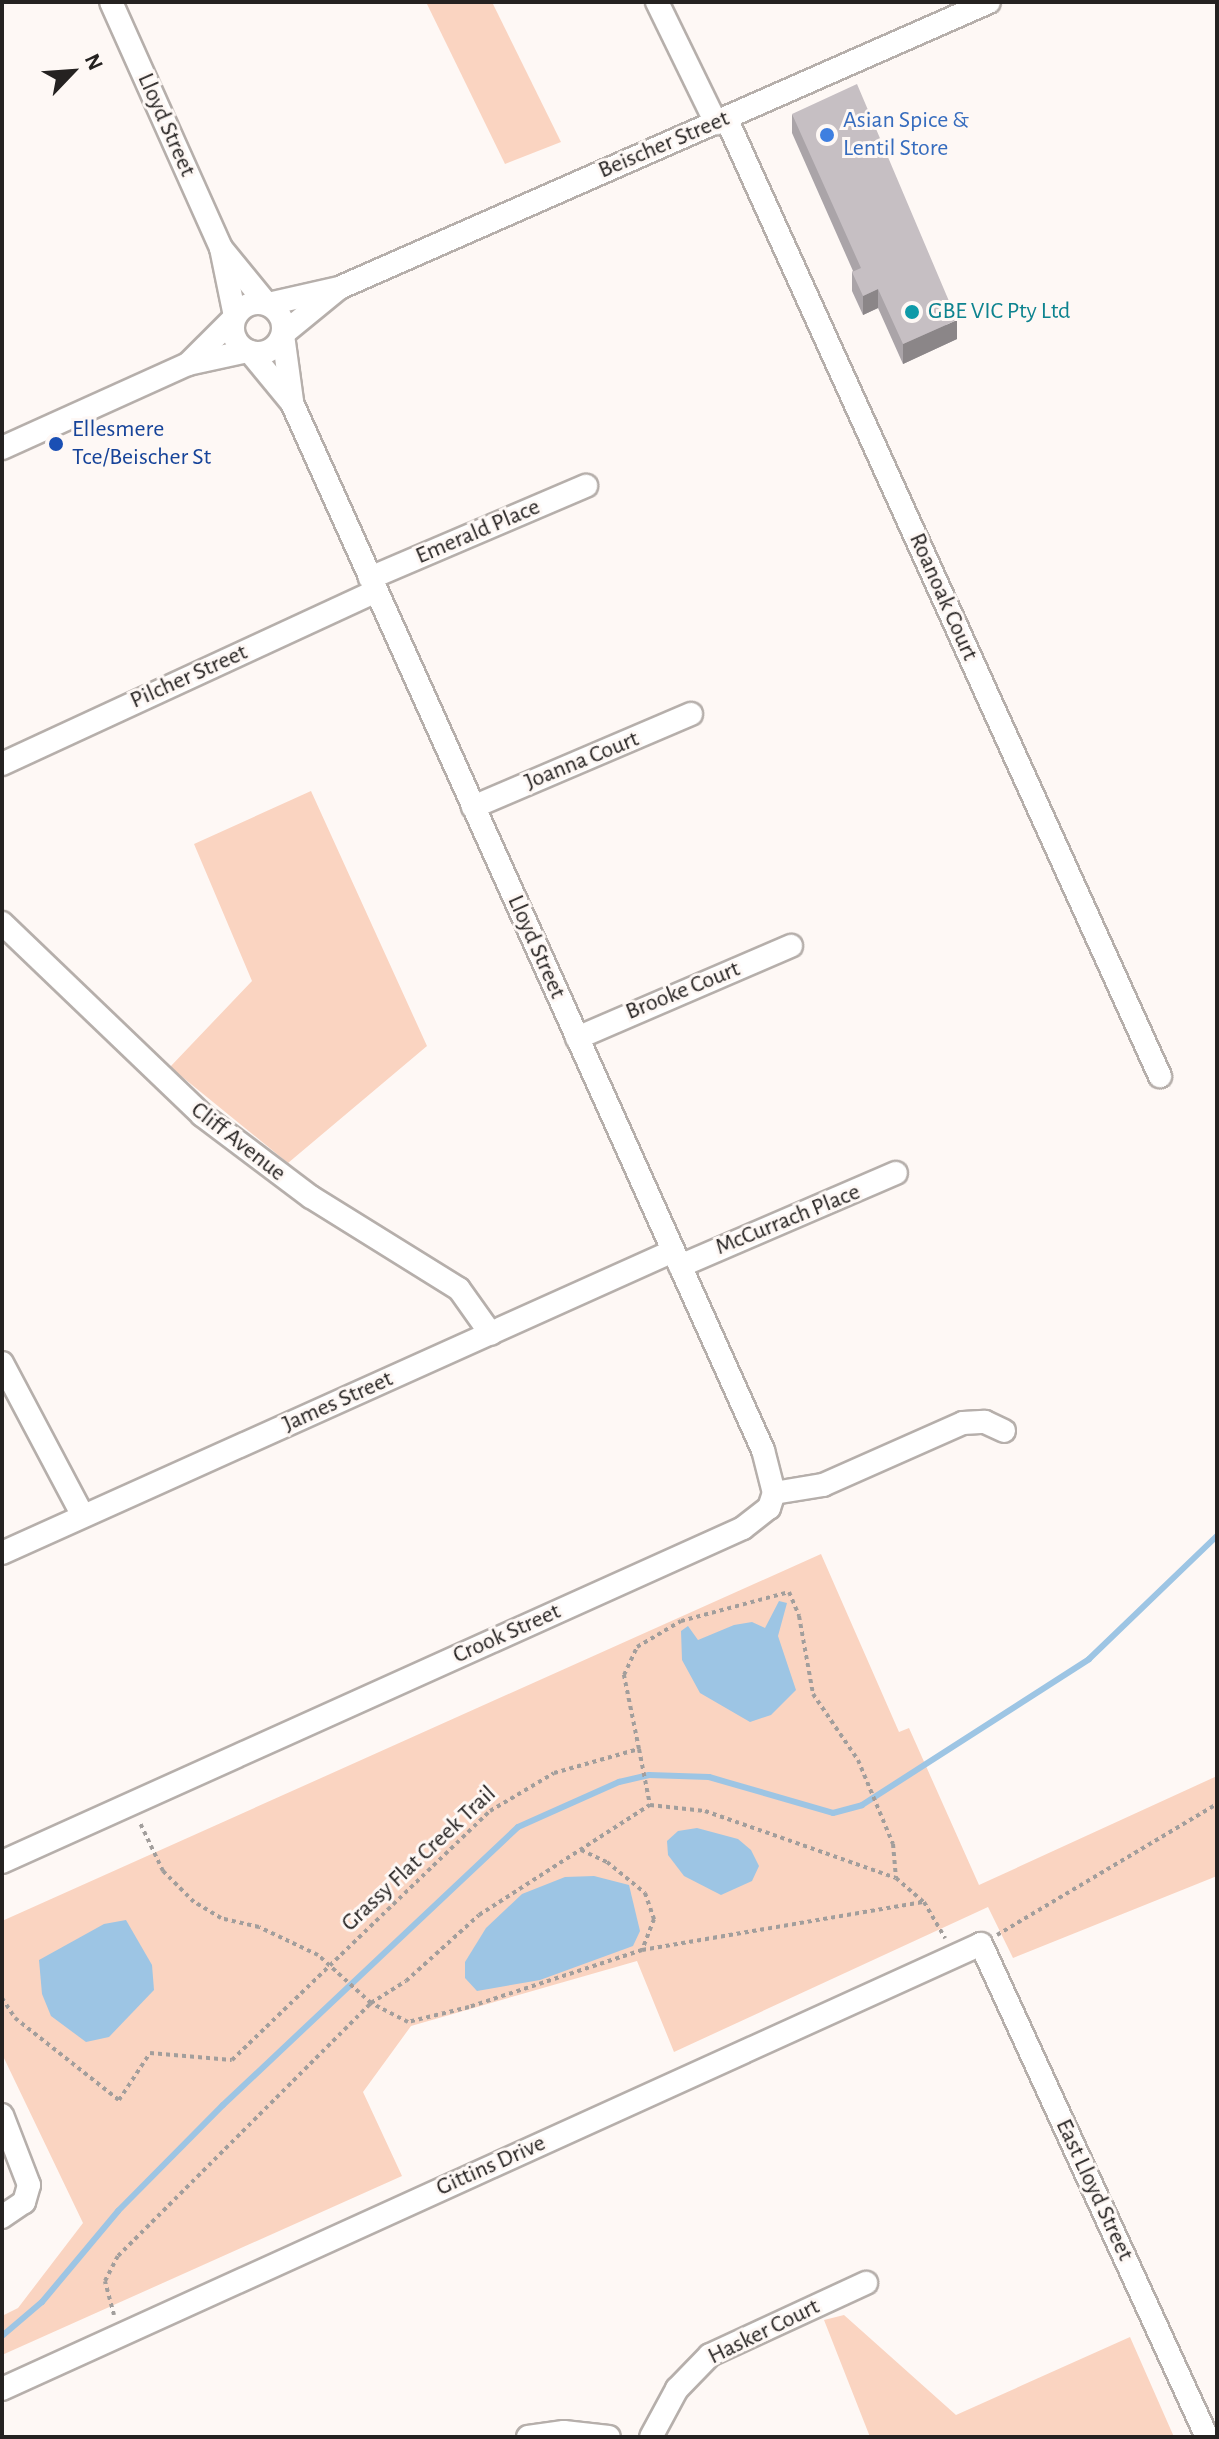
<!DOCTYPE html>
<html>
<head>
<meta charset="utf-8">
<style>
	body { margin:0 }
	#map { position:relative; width:1219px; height:2439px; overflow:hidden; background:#fef8f5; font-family:"Alegreya Sans",sans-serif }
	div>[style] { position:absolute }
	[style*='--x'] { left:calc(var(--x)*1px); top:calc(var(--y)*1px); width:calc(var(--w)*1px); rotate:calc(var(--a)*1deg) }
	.green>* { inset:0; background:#fad4c1 }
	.water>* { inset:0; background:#9dc5e4 }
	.stream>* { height:6px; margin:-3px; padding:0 3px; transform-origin:3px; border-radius:3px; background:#9dc5e4 }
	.path>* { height:4px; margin-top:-2px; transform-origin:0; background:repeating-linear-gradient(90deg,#a29e9c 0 4px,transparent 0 8px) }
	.roads { filter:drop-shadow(2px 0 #b6afab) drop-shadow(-2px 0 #b6afab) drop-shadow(0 2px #b6afab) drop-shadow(0 -2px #b6afab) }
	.street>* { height:22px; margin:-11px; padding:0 11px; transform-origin:11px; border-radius:11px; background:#fff }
	.street>.ring { margin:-11px; padding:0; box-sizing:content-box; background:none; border:22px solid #fff; border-radius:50% }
	.wall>* { inset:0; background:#aaa4a8 }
	.shaded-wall>* { inset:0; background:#8b8688 }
	.building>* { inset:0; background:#c6bfc3 }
	.dots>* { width:22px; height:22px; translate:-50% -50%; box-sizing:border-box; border:4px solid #fef8f5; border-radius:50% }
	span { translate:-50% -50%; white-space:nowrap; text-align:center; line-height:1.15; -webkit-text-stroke:6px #fef8f5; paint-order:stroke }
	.shop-label { font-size:24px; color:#366cbe }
	.left { translate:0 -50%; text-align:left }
	.street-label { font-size:24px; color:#252221 }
	.culture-label { font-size:24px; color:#0d838f }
	.transit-label { font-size:24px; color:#164399 }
	.frame { position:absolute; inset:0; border:4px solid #252221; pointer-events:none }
	.north { position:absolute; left:32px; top:32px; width:80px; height:80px; -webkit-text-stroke:6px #fef8f5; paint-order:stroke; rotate:65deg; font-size:22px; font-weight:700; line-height:32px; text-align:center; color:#252221 }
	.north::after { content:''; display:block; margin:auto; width:28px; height:36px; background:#252221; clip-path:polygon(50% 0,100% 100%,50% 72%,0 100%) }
</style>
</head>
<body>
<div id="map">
	<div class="green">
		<div style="clip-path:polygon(426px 2px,492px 2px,561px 142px,505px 164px)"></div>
		<div style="clip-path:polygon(311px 791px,427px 1046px,288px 1163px,170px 1067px,252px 981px,194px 844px)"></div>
		<div style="clip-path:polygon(821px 1554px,899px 1732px,909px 1728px,979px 1885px,1217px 1776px,1217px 1876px,1013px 1958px,988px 1907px,674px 2052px,637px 1961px,411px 2026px,363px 2092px,402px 2176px,2px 2355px,2px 2316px,18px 2308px,83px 2223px,2px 2054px,2px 1921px)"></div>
		<div style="clip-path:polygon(844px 2315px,956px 2415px,1130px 2337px,1174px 2437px,870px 2437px,824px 2320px)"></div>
	</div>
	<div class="water">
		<div style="clip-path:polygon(779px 1601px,787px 1603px,778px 1636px,796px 1690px,771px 1715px,750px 1722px,700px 1693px,682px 1660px,681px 1631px,688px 1626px,698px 1640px,734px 1625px,752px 1622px,765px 1628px)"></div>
		<div style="clip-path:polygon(697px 1828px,738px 1839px,751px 1850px,759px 1866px,752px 1881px,721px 1895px,684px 1876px,668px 1855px,667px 1841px,678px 1831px)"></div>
		<div style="clip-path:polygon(594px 1876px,629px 1885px,640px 1931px,633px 1946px,540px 1980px,477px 1991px,465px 1978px,465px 1962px,486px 1928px,522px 1894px,565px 1877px)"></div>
		<div style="clip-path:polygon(126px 1920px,152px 1965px,154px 1990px,109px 2037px,86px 2042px,51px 2016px,42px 1994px,39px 1960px,104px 1924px)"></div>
	</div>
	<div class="stream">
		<div style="--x:2;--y:2336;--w:52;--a:-40.4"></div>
		<div style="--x:42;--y:2302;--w:119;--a:-50.1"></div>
		<div style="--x:118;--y:2211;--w:149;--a:-45.3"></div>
		<div style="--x:223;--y:2105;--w:405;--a:-43.3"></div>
		<div style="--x:518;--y:1827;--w:111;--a:-24"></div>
		<div style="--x:619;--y:1782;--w:31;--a:-13"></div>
		<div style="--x:649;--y:1775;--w:60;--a:1.9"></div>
		<div style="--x:709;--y:1777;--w:129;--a:16.2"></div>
		<div style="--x:833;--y:1813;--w:30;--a:-15"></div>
		<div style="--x:862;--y:1805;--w:270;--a:-32.7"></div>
		<div style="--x:1089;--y:1659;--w:178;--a:-43.9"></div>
	</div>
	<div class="path">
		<div style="--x:639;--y:1749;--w:76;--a:-101.5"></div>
		<div style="--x:624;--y:1675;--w:31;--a:-65"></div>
		<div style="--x:637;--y:1647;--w:51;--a:-30.6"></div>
		<div style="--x:681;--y:1621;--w:112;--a:-15"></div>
		<div style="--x:789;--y:1592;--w:26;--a:67"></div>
		<div style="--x:799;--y:1616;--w:79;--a:79.8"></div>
		<div style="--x:813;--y:1694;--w:80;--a:55.7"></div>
		<div style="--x:858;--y:1760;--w:91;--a:67.4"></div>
		<div style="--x:893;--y:1844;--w:34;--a:85"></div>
		<div style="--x:581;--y:1850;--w:29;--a:25"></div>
		<div style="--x:607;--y:1862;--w:49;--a:39.2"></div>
		<div style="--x:645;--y:1893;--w:28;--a:71"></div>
		<div style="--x:654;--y:1919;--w:33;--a:111"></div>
		<div style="--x:642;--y:1950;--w:182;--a:161.8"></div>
		<div style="--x:469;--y:2007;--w:63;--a:166.2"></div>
		<div style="--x:408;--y:2022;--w:42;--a:-152.8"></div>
		<div style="--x:371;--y:2003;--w:41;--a:-32.2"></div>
		<div style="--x:406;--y:1981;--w:98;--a:-42.1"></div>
		<div style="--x:479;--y:1915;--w:203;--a:-32.8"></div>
		<div style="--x:997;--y:1935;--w:256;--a:-30.8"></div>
		<div style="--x:642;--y:1950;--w:285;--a:-9.7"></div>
		<div style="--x:2;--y:1958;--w:1;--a:90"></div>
		<div style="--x:2;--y:1998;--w:24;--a:57"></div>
		<div style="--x:15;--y:2018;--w:132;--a:38.3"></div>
		<div style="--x:119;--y:2100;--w:56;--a:-56.6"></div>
		<div style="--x:150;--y:2053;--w:82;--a:4.9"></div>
		<div style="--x:232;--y:2060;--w:359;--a:-44"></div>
		<div style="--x:490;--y:1811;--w:74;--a:-30.7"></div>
		<div style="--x:554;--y:1773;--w:88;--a:-15.8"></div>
		<div style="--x:639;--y:1749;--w:57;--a:78.9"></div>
		<div style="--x:650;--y:1805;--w:55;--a:6.2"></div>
		<div style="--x:705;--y:1811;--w:202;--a:19.3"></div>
		<div style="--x:896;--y:1878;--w:37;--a:41"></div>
		<div style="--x:924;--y:1902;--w:42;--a:59.7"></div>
		<div style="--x:114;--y:2315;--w:35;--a:-105"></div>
		<div style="--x:105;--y:2281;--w:28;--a:-63"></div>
		<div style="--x:118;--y:2256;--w:358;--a:-45"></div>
		<div style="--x:371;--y:2003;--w:72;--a:-137.8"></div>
		<div style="--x:318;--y:1955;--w:65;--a:-154.6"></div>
		<div style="--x:259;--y:1927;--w:39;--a:-167"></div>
		<div style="--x:221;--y:1918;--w:31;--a:-149"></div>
		<div style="--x:194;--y:1902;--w:44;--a:-135"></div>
		<div style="--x:163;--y:1871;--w:53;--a:-115.6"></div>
	</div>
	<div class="roads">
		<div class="street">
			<div style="--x:111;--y:2;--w:269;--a:65.9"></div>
			<div style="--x:221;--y:248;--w:69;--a:78.4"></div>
			<div style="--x:657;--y:2;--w:135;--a:64"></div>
			<div style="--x:726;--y:118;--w:1052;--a:65.63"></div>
			<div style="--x:221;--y:248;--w:71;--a:50.7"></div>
			<div class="ring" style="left:233px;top:303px;width:28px;height:28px"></div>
			<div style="--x:268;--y:304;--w:73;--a:-12.7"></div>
			<div style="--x:339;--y:288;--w:710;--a:-23.75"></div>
			<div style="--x:283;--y:334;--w:71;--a:-39.3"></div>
			<div style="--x:283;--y:335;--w:67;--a:82.2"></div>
			<div style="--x:188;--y:364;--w:61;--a:-12.2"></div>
			<div style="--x:2;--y:448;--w:204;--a:-24.3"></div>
			<div style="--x:188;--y:364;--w:64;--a:-45"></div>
			<div style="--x:370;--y:578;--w:235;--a:-23.1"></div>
			<div style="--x:2;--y:764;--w:412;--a:-24.8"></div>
			<div style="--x:473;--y:807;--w:237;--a:-23.1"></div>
			<div style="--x:2;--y:923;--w:277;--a:43.8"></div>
			<div style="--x:202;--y:1115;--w:136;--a:37"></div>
			<div style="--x:311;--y:1197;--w:174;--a:31.9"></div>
			<div style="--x:459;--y:1289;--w:55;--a:54.6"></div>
			<div style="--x:577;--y:1038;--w:233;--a:-23.3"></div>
			<div style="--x:680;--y:1266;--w:235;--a:-23.3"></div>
			<div style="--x:2;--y:1363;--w:173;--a:62.1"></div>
			<div style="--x:774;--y:1493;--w:50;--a:-9.3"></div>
			<div style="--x:823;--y:1485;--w:153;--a:-23.9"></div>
			<div style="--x:963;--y:1423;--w:22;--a:-3"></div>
			<div style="--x:985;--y:1422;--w:21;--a:25"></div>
			<div style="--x:2;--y:1553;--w:736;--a:-24.23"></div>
			<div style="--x:2;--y:1862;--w:813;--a:-24.26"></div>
			<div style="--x:743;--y:1528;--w:33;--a:-38"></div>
			<div style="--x:769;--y:1508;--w:16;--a:-72"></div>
			<div style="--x:774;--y:1493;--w:44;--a:-104.3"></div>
			<div style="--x:763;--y:1450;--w:1148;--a:-114.22"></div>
			<div style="--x:292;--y:403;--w:66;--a:-129.5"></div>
			<div style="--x:2;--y:2115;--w:75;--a:68.9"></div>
			<div style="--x:29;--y:2185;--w:18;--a:106"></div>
			<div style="--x:24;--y:2202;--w:27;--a:146"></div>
			<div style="--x:2;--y:2389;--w:1075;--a:-24.44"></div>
			<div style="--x:981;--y:1944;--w:542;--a:65.37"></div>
			<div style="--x:528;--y:2437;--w:36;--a:-8"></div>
			<div style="--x:564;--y:2432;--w:45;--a:6.3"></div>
			<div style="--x:651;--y:2437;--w:55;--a:-61.6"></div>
			<div style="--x:677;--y:2389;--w:47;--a:-45.9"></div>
			<div style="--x:710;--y:2355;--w:172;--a:-24.8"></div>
		</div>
	</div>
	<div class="wall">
		<div style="clip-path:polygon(792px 114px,957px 339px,903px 364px,878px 308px,863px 315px,852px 291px,852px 272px,853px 271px,792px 133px)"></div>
	</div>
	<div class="shaded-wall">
		<div style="clip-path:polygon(878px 289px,878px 308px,863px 315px,863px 296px)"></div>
		<div style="clip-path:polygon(957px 320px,957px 339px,903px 364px,903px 344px)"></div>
	</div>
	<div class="building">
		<div style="clip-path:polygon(857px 84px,957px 320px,903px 344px,878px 289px,863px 296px,852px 272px,861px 268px,792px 114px)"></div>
	</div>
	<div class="dots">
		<div style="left:827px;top:135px;background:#3f7fe0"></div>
		<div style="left:912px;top:312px;background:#0f9aa8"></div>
		<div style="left:56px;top:444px;background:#1a4fb4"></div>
	</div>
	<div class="shop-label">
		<span class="left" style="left:843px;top:135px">Asian Spice &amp;<br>Lentil Store</span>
	</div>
	<div class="street-label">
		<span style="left:166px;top:125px;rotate:66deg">Lloyd Street</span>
		<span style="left:664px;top:145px;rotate:-23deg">Beischer Street</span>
		<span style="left:478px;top:532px;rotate:-23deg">Emerald Place</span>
		<span style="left:943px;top:597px;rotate:66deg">Roanoak Court</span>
		<span style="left:189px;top:677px;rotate:-24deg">Pilcher Street</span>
		<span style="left:582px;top:761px;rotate:-22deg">Joanna Court</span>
		<span style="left:536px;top:947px;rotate:66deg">Lloyd Street</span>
		<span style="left:683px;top:991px;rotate:-22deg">Brooke Court</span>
		<span style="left:238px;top:1142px;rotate:38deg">Cliff Avenue</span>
		<span style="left:788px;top:1220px;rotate:-22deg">McCurrach Place</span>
		<span style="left:338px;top:1402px;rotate:-24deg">James Street</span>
		<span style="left:507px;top:1634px;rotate:-24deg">Crook Street</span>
		<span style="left:419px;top:1859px;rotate:-43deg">Grassy Flat Creek Trail</span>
		<span style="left:491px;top:2166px;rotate:-24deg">Gittins Drive</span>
		<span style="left:1094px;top:2190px;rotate:65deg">East Lloyd Street</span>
		<span style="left:764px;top:2332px;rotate:-26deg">Hasker Court</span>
	</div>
	<div class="culture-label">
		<span class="left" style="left:928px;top:312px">GBE VIC Pty Ltd</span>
	</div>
	<div class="transit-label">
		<span class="left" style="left:72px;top:444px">Ellesmere<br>Tce/Beischer St</span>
	</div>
	<div class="frame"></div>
	<div class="north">N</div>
</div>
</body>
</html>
